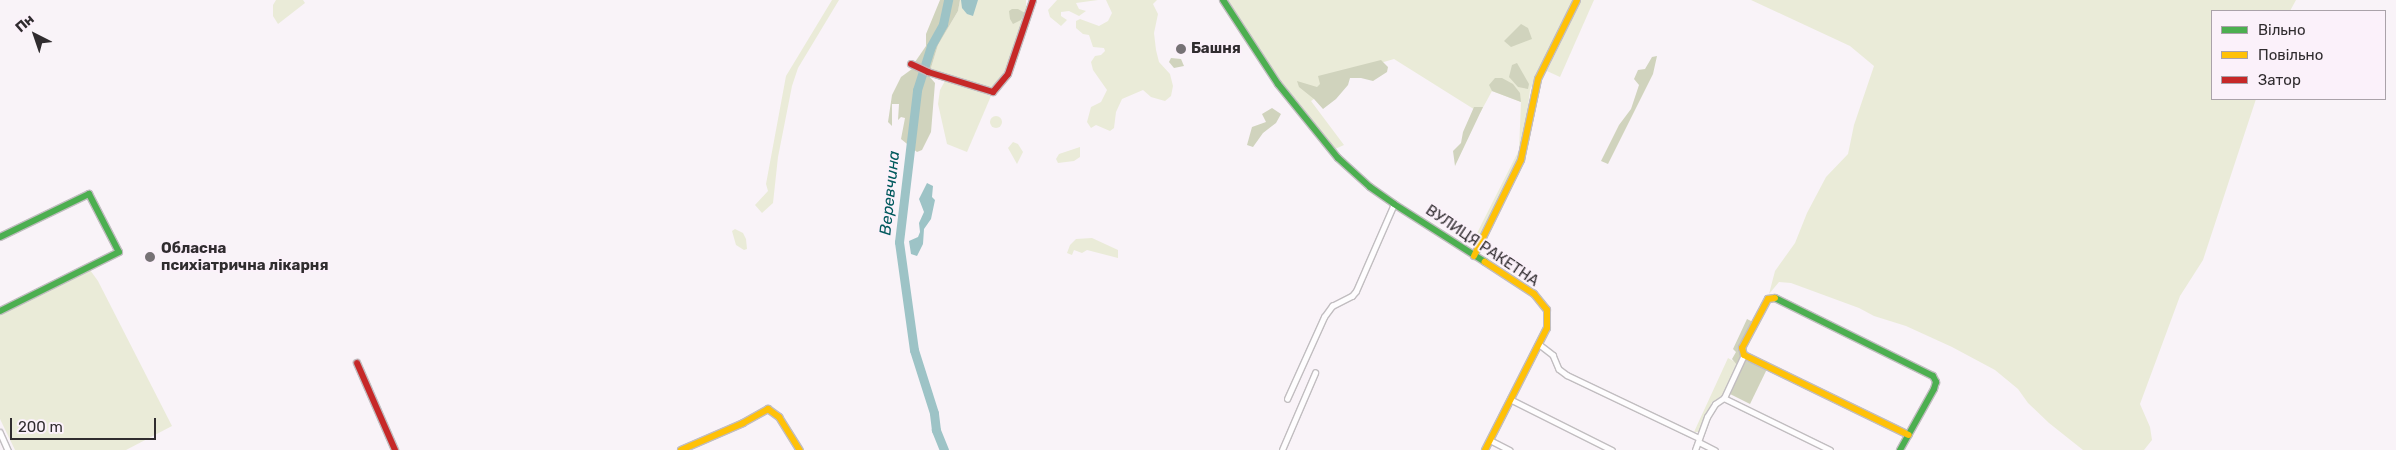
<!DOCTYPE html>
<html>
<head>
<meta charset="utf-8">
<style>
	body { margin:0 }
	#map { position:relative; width:2396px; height:450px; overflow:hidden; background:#f9f3f8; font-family:Rubik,sans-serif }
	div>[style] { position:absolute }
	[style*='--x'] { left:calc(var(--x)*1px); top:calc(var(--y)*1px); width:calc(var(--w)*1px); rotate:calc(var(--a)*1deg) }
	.green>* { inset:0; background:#eaebd8 }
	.round { border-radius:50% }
	.forest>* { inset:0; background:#d0d3bd }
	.water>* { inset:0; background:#9dc3c6 }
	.river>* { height:9px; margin:-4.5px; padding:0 4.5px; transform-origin:4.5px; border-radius:4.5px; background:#9dc3c6 }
	.roads { filter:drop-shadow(1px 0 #c1bdc0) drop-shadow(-1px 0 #c1bdc0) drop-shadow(0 1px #c1bdc0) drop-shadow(0 -1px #c1bdc0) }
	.street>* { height:4.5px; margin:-2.25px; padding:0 2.25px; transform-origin:2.25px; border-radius:2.25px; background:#fefdfe }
	.fast>* { height:6px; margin:-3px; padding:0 3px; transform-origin:3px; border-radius:3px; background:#4caf50 }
	.slow>* { height:6px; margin:-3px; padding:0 3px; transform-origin:3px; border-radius:3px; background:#ffc107 }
	.jam>* { height:6px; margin:-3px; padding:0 3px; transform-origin:3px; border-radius:3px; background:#c62828 }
	.dots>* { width:14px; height:14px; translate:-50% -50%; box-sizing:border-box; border:2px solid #fbf1fa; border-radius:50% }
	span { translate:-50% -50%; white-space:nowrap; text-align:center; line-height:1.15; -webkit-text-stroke:4px #fbf1fa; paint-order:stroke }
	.poi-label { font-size:15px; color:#302c2f; font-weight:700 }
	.left { translate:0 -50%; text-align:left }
	.street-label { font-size:15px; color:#302c2f }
	.water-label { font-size:16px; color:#00595d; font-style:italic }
	.legend { position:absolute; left:2211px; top:10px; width:175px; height:90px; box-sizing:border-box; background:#fbf1fa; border:1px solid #aaa2a9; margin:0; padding:6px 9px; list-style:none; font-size:15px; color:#302c2f }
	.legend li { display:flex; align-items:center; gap:10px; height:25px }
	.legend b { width:25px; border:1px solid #aaa2a9 }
	.north { position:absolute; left:10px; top:10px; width:50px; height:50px; -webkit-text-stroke:4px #fbf1fa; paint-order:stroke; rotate:319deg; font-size:14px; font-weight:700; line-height:20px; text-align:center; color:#302c2f }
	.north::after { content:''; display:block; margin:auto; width:18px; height:22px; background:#302c2f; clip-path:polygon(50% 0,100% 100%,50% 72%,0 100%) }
	.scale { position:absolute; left:10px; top:418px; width:146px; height:22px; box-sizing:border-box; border:2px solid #302c2f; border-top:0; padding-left:6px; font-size:15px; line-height:18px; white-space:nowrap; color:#302c2f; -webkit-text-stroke:4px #fbf1fa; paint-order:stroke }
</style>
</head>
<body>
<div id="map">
	<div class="green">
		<div style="clip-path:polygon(276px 0,303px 0,305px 3px,278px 24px,273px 16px,273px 5px)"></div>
		<div style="clip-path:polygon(832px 0,839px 0,798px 68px,792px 86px,778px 157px,773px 203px,762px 213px,755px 205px,768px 191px,766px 184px,786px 76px)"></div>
		<div style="clip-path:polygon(960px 0,1026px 0,1026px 6px,1030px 5px,1007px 66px,998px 83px,990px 88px,930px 71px,938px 45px,958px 11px)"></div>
		<div style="clip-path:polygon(1057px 0,1098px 0,1076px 3px,1079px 9px,1086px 11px,1079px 16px,1069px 11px,1061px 12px,1061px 16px,1067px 20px,1061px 26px,1050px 17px,1048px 10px)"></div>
		<div style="clip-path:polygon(1106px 0,1157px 0,1153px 4px,1158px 14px,1154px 33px,1156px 50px,1159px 62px,1170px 74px,1173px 86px,1171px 96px,1165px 101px,1151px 97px,1143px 90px,1122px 99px,1116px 112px,1114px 128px,1110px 131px,1096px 125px,1091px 128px,1087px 122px,1091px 107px,1101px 102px,1107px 90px,1093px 70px,1091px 62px,1095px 56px,1101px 55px,1105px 51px,1104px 48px,1093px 47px,1089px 35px,1083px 34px,1076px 28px,1076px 21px,1080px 19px,1099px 26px,1108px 21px,1112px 13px)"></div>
		<div style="clip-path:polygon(1228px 0,1574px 0,1530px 90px,1523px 146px,1518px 163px,1476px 245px,1472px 243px,1519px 150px,1521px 102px,1492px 91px,1480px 113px,1394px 59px,1353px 71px,1311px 101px,1344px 145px,1335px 149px,1296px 102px,1258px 49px)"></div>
		<div style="clip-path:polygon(1581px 0,1594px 0,1560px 77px,1547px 71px)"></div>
		<div style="clip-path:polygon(1751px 0,2296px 0,2290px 11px,2212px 11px,2212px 99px,2256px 99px,2203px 260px,2180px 296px,2140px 404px,2150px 427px,2152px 440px,2144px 450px,2083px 450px,2049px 423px,2028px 403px,2018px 389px,1995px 370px,1952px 347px,1906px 326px,1874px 316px,1859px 308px,1791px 283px,1779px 282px,1769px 294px,1775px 271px,1795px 243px,1807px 213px,1826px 177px,1848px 154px,1854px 125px,1874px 66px,1850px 46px)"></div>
		<div style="clip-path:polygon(946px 79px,991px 96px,967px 152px,947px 144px,938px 104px,940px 90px)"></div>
		<div class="round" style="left:990px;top:116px;width:12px;height:12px"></div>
		<div style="clip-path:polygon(1013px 142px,1018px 144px,1023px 152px,1017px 164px,1008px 148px)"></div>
		<div style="clip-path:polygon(1080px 147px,1080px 157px,1074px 161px,1058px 163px,1056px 159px,1059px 154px)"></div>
		<div style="clip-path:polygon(735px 229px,743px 233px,746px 239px,747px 249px,744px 250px,736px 245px,732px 231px)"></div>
		<div style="clip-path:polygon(1092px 238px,1118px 250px,1118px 258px,1087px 250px,1082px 253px,1074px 250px,1072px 255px,1067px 253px,1070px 245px,1076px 239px)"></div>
		<div style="clip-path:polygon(90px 270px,98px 281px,172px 426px,126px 450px,15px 450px,0 419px,0 313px)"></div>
		<div style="clip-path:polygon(1728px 358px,1737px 363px,1738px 366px,1725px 394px,1712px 402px,1700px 432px,1694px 432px)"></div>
	</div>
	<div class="forest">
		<div style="clip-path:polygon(940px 0,960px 0,958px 11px,938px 45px,930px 71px,919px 66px,915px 62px,926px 46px,926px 34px)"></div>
		<div style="clip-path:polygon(1012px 9px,1018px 9px,1025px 13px,1021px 20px,1013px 24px,1010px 19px,1009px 11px)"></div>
		<div style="clip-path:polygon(1521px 24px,1528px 28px,1532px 39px,1511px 47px,1504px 41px)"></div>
		<div style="clip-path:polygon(1657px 56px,1653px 74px,1608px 164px,1601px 161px,1619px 125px,1631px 109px,1639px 85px,1634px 79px,1638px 70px,1645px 69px,1652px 57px)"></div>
		<div style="clip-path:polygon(1171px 58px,1181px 59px,1184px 66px,1174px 68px,1169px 62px)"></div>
		<div style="clip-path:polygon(1381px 60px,1388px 67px,1387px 72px,1373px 81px,1361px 78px,1350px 78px,1348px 85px,1336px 99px,1323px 109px,1314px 99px,1299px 87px,1297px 81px,1317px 87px,1320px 84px,1318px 76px)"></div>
		<div style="clip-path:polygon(1517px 63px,1529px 84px,1528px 89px,1518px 87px,1509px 77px,1512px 65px)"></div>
		<div style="clip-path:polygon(912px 69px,929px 76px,935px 83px,931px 132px,922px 150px,917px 152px,901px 139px,905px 118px,901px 117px,898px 120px,899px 104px,892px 104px,892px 126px,888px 122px,892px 95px,901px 77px)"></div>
		<div style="clip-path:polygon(1495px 78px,1502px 78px,1513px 84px,1520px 93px,1521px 102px,1492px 91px,1489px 85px)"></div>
		<div style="clip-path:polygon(1474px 107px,1483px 107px,1455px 166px,1453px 151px,1461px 143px,1463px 132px)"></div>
		<div style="clip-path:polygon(1272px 108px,1281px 114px,1276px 123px,1263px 133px,1253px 147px,1247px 145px,1252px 127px,1266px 122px,1262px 114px)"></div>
		<div style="clip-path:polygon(1747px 319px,1753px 322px,1738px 366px,1732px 359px,1736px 352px,1733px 349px)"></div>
		<div style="clip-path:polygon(1744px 360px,1767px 369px,1750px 404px,1728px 393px)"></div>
	</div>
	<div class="water">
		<div style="clip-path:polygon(961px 0,978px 0,973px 16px,967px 14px,962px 8px)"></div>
		<div style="clip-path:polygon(927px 183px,933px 186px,932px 197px,935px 200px,931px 219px,924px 229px,923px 244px,917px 256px,911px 254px,909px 241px,918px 237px,920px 232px,919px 223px,924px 212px,919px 199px)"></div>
	</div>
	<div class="river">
		<div style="--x:944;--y:450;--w:22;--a:-112"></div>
		<div style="--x:936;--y:430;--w:17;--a:-97"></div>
		<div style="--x:934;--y:413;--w:66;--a:-107.6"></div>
		<div style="--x:914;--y:350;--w:109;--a:-97.9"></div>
		<div style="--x:899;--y:242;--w:153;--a:-83.2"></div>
		<div style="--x:917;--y:90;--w:46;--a:-72.3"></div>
		<div style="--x:931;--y:46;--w:25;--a:-61"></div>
		<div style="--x:943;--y:24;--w:25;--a:-78"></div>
	</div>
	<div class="roads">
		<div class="street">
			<div style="--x:1539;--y:344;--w:18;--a:38"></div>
			<div style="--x:1553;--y:355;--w:15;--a:67"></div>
			<div style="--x:1559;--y:369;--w:10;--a:37"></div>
			<div style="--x:1567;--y:375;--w:146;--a:25.5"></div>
			<div style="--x:1724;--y:398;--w:118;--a:26.1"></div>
			<div style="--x:1287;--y:399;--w:90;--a:-65.7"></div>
			<div style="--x:1324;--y:317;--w:14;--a:-54"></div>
			<div style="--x:1332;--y:306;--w:22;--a:-27"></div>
			<div style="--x:1352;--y:296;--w:6;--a:-51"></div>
			<div style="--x:1356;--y:291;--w:95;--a:-66.4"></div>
			<div style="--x:1510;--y:399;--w:114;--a:26.6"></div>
			<div style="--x:0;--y:432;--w:20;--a:66"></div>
			<div style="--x:1490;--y:440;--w:22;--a:27"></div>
			<div style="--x:1699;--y:442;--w:18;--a:27"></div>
			<div style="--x:1282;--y:450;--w:84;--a:-66.8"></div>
			<div style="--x:1695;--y:450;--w:35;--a:-70"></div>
			<div style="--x:1707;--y:417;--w:15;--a:-58"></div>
			<div style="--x:1715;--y:404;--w:11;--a:-34"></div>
			<div style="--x:1724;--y:398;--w:47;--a:-65.1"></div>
		</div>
		<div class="fast">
			<div style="--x:1223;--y:0;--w:100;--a:56.8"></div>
			<div style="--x:1278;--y:84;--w:95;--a:51"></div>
			<div style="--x:1338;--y:158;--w:43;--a:42.2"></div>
			<div style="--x:1370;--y:187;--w:29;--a:35"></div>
			<div style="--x:1394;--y:204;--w:108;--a:32.5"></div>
			<div style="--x:0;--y:237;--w:99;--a:-25.8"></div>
			<div style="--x:89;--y:194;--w:65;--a:62.7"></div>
			<div style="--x:119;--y:252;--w:133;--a:153.6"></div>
			<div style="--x:1775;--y:298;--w:176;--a:26.3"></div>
			<div style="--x:1933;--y:376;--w:7;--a:63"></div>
			<div style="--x:1936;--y:382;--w:7;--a:106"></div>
			<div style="--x:1934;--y:389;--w:70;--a:119.1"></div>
		</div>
		<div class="slow">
			<div style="--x:1474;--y:256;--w:107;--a:-63.9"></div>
			<div style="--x:1521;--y:160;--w:83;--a:-78.1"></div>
			<div style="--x:1538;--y:79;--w:88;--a:-63.7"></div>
			<div style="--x:1775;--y:298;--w:7;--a:172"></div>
			<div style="--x:1768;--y:299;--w:55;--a:118"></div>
			<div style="--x:1742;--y:348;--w:7;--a:74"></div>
			<div style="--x:1744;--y:355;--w:183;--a:25.9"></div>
			<div style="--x:681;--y:450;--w:68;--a:-23.5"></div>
			<div style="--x:743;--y:423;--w:29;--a:-29"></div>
			<div style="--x:768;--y:409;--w:14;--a:36"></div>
			<div style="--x:779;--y:417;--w:39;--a:58"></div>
			<div style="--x:1485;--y:450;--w:137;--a:-63.1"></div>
			<div style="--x:1547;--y:328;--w:18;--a:-90"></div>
			<div style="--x:1547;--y:310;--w:21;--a:-129"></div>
			<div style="--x:1534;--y:294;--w:59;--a:-146.9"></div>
		</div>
		<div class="jam">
			<div style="--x:911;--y:64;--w:19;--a:25"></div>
			<div style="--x:928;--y:72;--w:68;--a:17.1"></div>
			<div style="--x:993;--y:92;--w:23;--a:-50"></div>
			<div style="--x:1008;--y:74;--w:78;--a:-71.3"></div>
			<div style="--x:357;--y:363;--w:95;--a:66.4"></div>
		</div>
	</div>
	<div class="dots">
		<div style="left:1181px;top:49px;background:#767275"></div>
		<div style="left:150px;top:257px;background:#767275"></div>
	</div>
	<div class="poi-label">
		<span class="left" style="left:1191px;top:49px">Башня</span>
		<span class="left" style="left:161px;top:257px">Обласна<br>психіатрична лікарня</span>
	</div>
	<div class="street-label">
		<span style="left:1482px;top:246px;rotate:34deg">ВУЛИЦЯ РАКЕТНА</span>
	</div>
	<div class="water-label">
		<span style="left:890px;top:193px;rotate:-84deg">Веревчина</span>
	</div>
	<ul class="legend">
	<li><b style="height:6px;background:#4caf50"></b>Вільно</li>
	<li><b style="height:6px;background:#ffc107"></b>Повільно</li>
	<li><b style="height:6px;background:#c62828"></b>Затор</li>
	</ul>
	<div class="north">Пн</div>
	<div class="scale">200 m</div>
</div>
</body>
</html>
